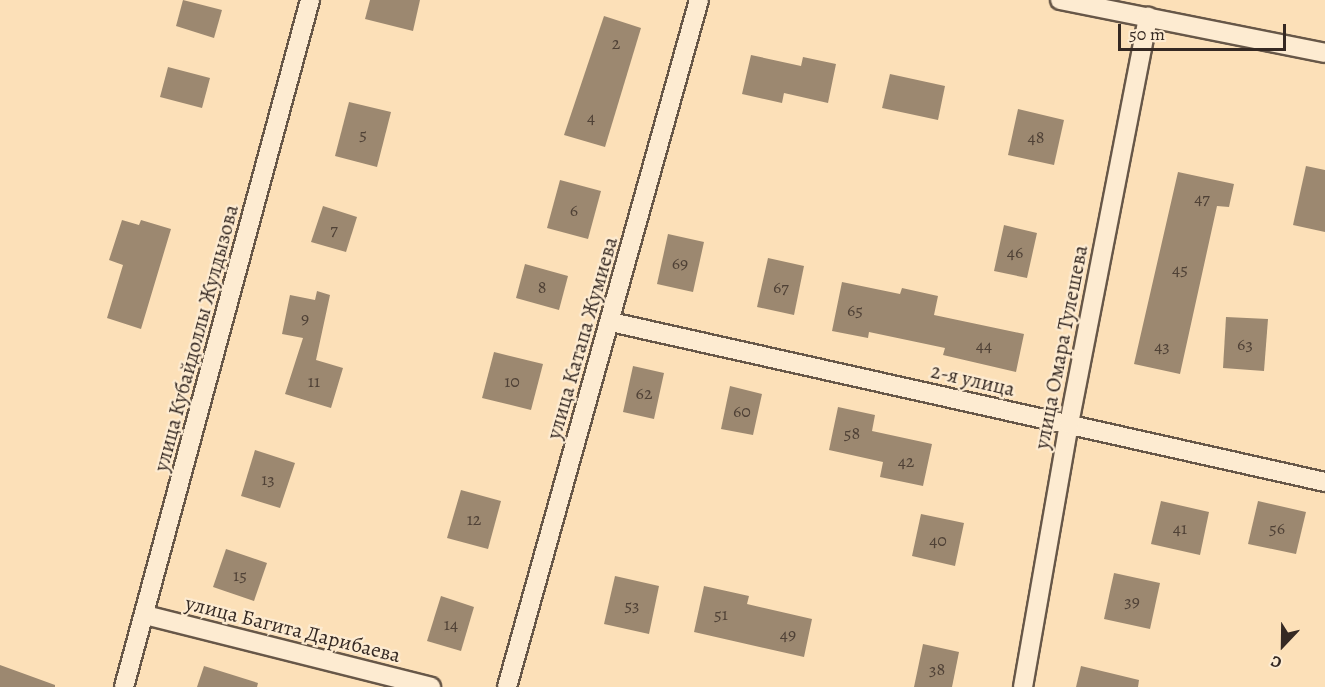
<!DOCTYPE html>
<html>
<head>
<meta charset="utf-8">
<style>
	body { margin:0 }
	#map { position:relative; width:1325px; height:687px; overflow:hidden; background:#fce0b8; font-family:Alegreya,serif }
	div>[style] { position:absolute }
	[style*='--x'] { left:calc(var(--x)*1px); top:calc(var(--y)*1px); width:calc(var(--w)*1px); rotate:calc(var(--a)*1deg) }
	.building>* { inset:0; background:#9c8870 }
	.roads { filter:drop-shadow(2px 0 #675748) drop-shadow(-2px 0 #675748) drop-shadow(0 2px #675748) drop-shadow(0 -2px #675748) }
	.minor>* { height:18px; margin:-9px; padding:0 9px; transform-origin:9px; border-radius:9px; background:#fdebd1 }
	span { translate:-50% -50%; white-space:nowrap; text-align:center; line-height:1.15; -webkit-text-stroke:4.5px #fdebd1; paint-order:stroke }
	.number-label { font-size:18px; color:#4f4136 }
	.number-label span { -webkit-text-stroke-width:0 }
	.street-label { font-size:21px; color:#352923 }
	.north { position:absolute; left:1253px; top:615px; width:60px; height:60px; -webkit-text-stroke:4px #fdebd1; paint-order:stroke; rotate:202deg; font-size:16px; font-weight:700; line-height:24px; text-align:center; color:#352923 }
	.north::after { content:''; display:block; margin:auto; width:21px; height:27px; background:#352923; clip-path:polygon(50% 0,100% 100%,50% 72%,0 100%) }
	.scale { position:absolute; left:1118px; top:24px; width:168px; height:27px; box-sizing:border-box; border:3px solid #352923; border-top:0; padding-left:8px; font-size:18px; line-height:21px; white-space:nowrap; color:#352923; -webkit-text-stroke:4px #fdebd1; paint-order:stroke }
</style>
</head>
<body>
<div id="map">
	<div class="building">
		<div style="clip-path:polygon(183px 0,222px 10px,214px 38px,176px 26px)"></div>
		<div style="clip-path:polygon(370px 0,420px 0,413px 31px,365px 19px)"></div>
		<div style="clip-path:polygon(604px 16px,641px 28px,605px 147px,564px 135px)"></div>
		<div style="clip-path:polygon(751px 55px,801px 66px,803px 57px,836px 64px,828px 103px,784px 93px,782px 103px,742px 94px)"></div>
		<div style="clip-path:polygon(168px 67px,210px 78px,202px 108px,160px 97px)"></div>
		<div style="clip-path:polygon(890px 74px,945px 86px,938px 120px,882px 108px)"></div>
		<div style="clip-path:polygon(349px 102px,391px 112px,377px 167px,335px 156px)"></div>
		<div style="clip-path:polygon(1018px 109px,1064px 120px,1054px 165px,1008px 155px)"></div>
		<div style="clip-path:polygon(1306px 166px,1325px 170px,1325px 232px,1293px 225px)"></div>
		<div style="clip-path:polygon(1178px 172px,1234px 184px,1229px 207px,1217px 206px,1180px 374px,1134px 364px)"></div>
		<div style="clip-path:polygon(560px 180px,601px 191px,588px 239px,547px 228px)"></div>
		<div style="clip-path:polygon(323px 206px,357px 217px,346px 252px,311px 242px)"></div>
		<div style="clip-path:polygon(122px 220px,139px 225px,141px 220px,171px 229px,141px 329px,107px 318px,123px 265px,109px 260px)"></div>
		<div style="clip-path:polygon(1004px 225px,1037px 233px,1027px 278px,994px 271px)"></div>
		<div style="clip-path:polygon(668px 234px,704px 242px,693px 292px,657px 284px)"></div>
		<div style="clip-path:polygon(768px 258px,804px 266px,794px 315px,757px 307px)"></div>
		<div style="clip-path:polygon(525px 264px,568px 276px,559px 310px,516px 298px)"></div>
		<div style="clip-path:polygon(842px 282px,900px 294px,902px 288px,938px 296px,934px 315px,1024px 334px,1016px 372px,943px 355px,945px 348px,869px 332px,868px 338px,832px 331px)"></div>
		<div style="clip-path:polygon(317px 291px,330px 295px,316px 360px,343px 368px,331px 408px,285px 394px,303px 338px,282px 334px,290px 295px,315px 300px)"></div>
		<div style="clip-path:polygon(1226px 317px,1268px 319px,1264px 371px,1223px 368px)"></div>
		<div style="clip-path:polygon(494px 352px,543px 364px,531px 410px,482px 398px)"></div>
		<div style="clip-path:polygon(633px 366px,664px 373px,654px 419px,623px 412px)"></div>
		<div style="clip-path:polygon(730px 386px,762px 394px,753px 435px,721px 429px)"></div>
		<div style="clip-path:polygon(838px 407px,875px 415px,872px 431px,932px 444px,923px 486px,880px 477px,883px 462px,829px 450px)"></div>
		<div style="clip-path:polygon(255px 450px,295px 463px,280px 508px,241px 496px)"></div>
		<div style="clip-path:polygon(461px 490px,501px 501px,488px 549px,447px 538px)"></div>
		<div style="clip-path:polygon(1161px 501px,1209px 512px,1200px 555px,1151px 544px)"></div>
		<div style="clip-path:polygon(1258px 501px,1306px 512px,1296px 554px,1248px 544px)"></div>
		<div style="clip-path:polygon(921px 514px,964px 523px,955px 566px,912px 556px)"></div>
		<div style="clip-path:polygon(226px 549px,267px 563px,254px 601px,213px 587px)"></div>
		<div style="clip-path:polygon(1114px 573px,1160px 583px,1150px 629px,1104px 619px)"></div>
		<div style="clip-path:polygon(615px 576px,659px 586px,649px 634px,604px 624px)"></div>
		<div style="clip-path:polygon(704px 586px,749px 596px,747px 604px,812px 619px,804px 657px,694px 632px)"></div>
		<div style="clip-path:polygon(441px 596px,474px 607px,461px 651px,427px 641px)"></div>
		<div style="clip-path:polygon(923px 644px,959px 652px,952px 687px,914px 687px)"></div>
		<div style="clip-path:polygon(0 665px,55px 685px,55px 687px,0 687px)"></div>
		<div style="clip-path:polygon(204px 666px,258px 683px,257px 687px,197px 687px)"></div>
		<div style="clip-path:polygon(1081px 666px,1139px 680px,1138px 687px,1076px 687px)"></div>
	</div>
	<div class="roads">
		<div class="minor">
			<div style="--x:1060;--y:0;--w:270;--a:11.3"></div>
			<div style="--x:611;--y:322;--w:732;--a:12.63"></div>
			<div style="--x:145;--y:615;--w:295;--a:14.1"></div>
			<div style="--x:124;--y:687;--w:712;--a:-74.85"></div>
			<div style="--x:507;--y:687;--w:713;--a:-74.39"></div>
			<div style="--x:1023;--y:687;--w:267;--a:-80.1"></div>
			<div style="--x:1069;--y:424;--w:415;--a:-79"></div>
		</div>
	</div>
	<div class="number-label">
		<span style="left:616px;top:43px">2</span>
		<span style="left:591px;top:117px">4</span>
		<span style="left:363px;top:134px">5</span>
		<span style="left:1036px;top:137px">48</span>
		<span style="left:1202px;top:198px">47</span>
		<span style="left:574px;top:210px">6</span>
		<span style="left:334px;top:229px">7</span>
		<span style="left:1015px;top:252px">46</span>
		<span style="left:680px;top:263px">69</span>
		<span style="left:1180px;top:269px">45</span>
		<span style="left:542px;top:287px">8</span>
		<span style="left:781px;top:287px">67</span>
		<span style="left:855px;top:310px">65</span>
		<span style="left:305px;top:318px">9</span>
		<span style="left:1245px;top:344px">63</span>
		<span style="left:984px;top:345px">44</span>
		<span style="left:1162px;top:346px">43</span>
		<span style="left:314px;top:381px">11</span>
		<span style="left:512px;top:381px">10</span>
		<span style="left:644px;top:393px">62</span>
		<span style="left:742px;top:411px">60</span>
		<span style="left:852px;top:433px">58</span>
		<span style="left:906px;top:461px">42</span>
		<span style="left:268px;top:479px">13</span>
		<span style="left:474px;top:519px">12</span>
		<span style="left:1180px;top:528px">41</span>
		<span style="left:1277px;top:528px">56</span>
		<span style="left:938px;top:540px">40</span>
		<span style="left:240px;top:575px">15</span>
		<span style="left:1132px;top:601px">39</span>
		<span style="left:632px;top:605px">53</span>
		<span style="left:721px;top:614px">51</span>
		<span style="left:451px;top:624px">14</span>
		<span style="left:788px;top:634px">49</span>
		<span style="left:937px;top:669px">38</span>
	</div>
	<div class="street-label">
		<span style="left:196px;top:338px;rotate:-75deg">улица Кубайдоллы Жулдызова</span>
		<span style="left:582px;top:338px;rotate:-74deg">улица Катапа Жумиева</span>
		<span style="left:1061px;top:347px;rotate:-79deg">улица Омара Тулешева</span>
		<span style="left:973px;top:380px;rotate:13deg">2-я улица</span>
		<span style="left:293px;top:629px;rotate:14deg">улица Багита Дарибаева</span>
	</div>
	<div class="north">С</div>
	<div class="scale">50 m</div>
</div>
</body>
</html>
